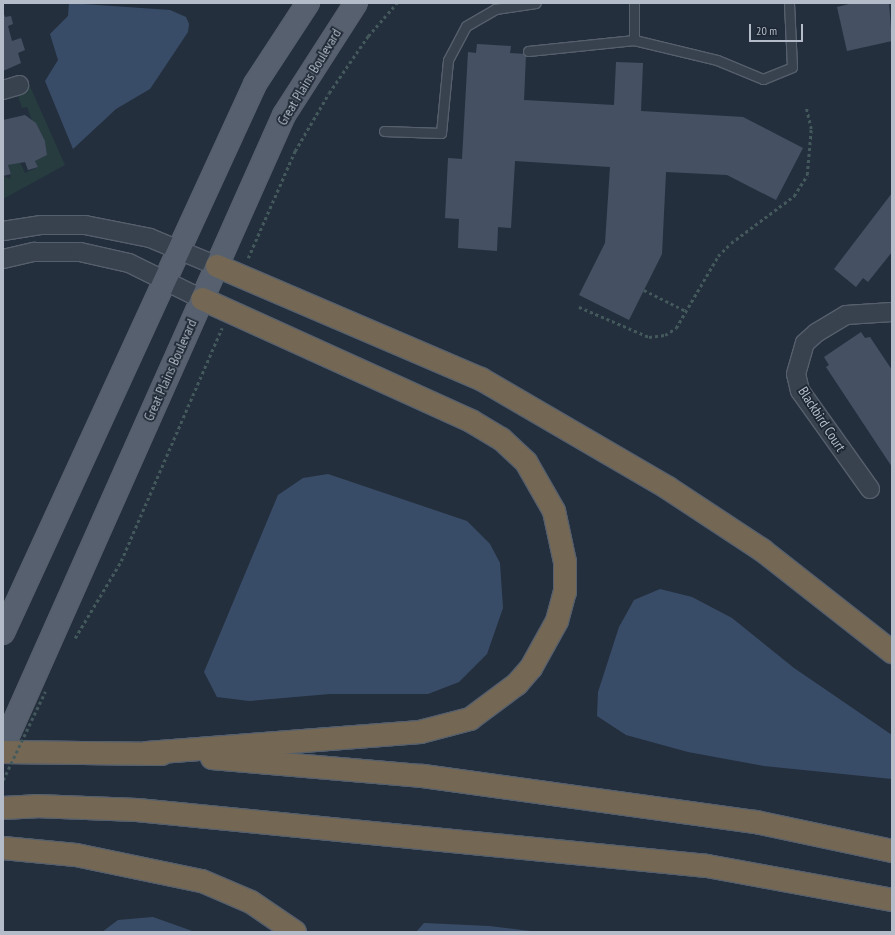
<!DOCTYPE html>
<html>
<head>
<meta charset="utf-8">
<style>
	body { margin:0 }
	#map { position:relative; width:895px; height:935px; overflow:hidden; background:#242f3e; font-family:"PT Sans Narrow",sans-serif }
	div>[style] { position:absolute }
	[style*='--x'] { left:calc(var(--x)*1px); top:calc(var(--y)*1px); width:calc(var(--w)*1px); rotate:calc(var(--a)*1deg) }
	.green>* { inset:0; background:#263c3f }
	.water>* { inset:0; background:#394c67 }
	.building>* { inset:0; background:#455162 }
	.path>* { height:2.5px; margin-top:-1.25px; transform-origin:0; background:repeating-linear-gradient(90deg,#44595c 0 3px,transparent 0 6px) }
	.roads { filter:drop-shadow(1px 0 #565f6c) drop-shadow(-1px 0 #565f6c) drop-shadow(0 1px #565f6c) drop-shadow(0 -1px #565f6c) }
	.service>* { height:9px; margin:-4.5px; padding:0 4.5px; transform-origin:4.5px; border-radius:4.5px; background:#38414e }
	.minor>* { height:18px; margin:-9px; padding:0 9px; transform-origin:9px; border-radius:9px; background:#38414e }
	.primary>* { height:22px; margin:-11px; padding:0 11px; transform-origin:11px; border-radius:11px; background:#56606e }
	.motorway>* { height:22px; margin:-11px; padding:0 11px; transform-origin:11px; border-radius:11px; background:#746855 }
	.path-bridge>* { height:2.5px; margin-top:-1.25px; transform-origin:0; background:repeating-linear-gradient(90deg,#44595c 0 3px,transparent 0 6px) }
	span { translate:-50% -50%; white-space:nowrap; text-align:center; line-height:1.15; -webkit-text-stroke:3.5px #1d2633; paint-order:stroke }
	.street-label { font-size:14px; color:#b4bcc9 }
	.frame { position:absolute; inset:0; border:4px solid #b4bcc9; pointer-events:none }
	.scale { position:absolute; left:749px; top:24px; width:54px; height:18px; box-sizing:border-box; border:2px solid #b4bcc9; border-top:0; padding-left:5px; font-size:12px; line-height:14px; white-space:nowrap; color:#b4bcc9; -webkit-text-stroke:3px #1d2633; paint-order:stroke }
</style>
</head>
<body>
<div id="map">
	<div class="green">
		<div style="clip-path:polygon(28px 82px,65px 165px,3px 199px,3px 176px,10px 179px,11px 173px,8px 165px,20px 162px,25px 173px,38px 167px,35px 161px,47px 155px,45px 141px,36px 123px,33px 123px,27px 107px,22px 108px,17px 93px)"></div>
	</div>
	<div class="water">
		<div style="clip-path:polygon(69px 3px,170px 10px,186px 17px,189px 24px,188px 32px,150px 89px,116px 109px,73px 149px,45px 81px,58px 60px,50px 34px,68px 16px)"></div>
		<div style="clip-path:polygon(328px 474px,467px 521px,490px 544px,500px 563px,503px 608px,487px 654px,459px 682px,428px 694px,330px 694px,249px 701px,217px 697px,204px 672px,278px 495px,303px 478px)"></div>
		<div style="clip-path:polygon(660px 589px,692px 597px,732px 618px,794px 668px,892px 735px,892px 779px,764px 766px,688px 752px,626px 735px,597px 716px,598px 692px,619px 627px,634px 600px)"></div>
		<div style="clip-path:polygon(153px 917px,195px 932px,102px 932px,118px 920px)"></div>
		<div style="clip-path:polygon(424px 923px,489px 926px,539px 932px,416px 932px)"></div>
	</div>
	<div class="building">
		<div style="clip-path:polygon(853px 3px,889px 3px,892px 41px,847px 51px,837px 7px)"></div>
		<div style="clip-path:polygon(3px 11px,5px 17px,11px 16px,13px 24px,8px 26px,12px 41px,21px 38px,25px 50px,18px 53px,21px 63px,3px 71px)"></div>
		<div style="clip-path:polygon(477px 44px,511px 46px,510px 53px,526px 54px,524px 100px,614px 105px,616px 62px,643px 63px,641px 111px,743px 117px,803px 148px,776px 200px,727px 175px,666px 172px,662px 254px,629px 320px,579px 295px,605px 243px,610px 167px,515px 161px,511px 228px,498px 227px,497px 251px,458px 248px,459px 219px,445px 218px,448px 158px,462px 159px,468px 52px,476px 53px)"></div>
		<div style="clip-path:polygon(25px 115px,36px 123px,45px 141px,47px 155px,35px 161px,38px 167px,28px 170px,25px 162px,8px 165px,11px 174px,3px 176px,3px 120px)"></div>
		<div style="clip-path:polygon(892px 193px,892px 252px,868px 282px,863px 278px,856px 287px,834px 269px)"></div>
		<div style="clip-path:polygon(861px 332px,865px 338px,870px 337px,892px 370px,892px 467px,826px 367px,829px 365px,824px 357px)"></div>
	</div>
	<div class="path">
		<div style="--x:248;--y:258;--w:117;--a:-66.3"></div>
		<div style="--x:295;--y:151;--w:67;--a:-59.6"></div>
		<div style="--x:329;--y:93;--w:69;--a:-55.6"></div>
		<div style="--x:368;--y:36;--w:44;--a:-48.7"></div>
		<div style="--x:644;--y:290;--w:47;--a:26.6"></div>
		<div style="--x:579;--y:307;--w:76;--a:23.2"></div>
		<div style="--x:649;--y:337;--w:16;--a:-7"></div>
		<div style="--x:665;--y:335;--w:13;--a:-32"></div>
		<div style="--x:676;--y:328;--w:83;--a:-59.7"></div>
		<div style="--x:718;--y:256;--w:18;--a:-45"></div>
		<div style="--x:731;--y:243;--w:79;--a:-36.7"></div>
		<div style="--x:794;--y:196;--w:25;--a:-58"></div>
		<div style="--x:807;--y:175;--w:46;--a:-85"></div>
		<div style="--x:811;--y:129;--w:22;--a:-103"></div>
		<div style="--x:75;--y:638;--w:90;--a:-59.1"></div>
		<div style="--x:121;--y:561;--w:254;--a:-66.6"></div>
	</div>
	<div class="roads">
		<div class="service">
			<div style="--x:634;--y:3;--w:37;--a:90"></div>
			<div style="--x:634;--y:40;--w:85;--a:13.5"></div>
			<div style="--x:717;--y:60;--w:50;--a:22.4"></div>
			<div style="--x:763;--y:79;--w:31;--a:-22"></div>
			<div style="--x:792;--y:67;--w:64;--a:-92.7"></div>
			<div style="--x:528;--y:51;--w:107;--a:-5.9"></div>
			<div style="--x:384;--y:131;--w:57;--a:2"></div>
			<div style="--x:441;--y:133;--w:73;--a:-84.5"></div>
			<div style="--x:448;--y:60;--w:38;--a:-62"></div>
			<div style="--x:466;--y:26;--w:34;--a:-30"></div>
			<div style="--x:495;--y:9;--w:41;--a:-8.3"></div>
		</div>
		<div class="minor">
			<div style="--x:3;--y:90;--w:17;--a:-17"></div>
			<div style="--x:3;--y:231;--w:39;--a:-9"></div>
			<div style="--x:42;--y:225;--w:43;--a:0"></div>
			<div style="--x:85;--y:225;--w:66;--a:11.3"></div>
			<div style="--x:150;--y:238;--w:73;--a:22.7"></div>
			<div style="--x:3;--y:259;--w:32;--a:-13"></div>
			<div style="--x:34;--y:252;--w:46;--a:0"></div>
			<div style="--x:80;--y:252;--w:50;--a:12.7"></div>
			<div style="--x:129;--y:263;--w:81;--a:26.3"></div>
			<div style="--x:870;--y:489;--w:120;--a:-125.5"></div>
			<div style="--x:800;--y:391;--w:17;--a:-103"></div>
			<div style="--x:796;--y:374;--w:32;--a:-74"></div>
			<div style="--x:805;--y:343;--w:15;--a:-42"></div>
			<div style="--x:816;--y:333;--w:35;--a:-31"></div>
			<div style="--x:846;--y:315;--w:46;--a:-3.7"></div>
		</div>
		<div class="primary">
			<div style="--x:3;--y:633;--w:604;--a:-65.34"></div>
			<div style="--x:255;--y:84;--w:97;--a:-56.8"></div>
			<div style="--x:3;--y:747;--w:692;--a:-66.03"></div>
			<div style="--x:284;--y:115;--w:133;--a:-57.3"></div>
		</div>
		<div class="motorway">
			<div style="--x:217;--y:266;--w:287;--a:23.2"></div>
			<div style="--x:481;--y:379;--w:216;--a:30.2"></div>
			<div style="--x:668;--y:488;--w:113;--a:33.4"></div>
			<div style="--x:762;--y:550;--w:165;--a:38.1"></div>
			<div style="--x:3;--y:752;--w:159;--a:0.7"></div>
			<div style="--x:147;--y:753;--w:274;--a:-4.4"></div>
			<div style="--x:420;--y:732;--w:52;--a:-14.6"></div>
			<div style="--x:470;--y:719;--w:59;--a:-36.7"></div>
			<div style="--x:517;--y:684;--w:21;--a:-49"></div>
			<div style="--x:531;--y:668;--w:54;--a:-61"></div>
			<div style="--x:557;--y:621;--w:30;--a:-75"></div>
			<div style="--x:565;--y:592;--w:30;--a:-90"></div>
			<div style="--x:565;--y:562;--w:52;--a:-102.2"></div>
			<div style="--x:554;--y:511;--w:56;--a:-119.7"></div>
			<div style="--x:526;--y:462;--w:34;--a:-137"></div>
			<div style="--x:501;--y:439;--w:35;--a:-149"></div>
			<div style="--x:471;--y:421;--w:295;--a:-155.6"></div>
			<div style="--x:212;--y:758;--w:212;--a:4.9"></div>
			<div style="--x:423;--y:776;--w:336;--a:7.9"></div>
			<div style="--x:756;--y:822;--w:139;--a:12"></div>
			<div style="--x:3;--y:808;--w:33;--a:-3"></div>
			<div style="--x:36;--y:806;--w:101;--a:2.3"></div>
			<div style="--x:137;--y:810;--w:573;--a:5.61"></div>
			<div style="--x:707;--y:866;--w:188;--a:10.4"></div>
			<div style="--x:3;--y:848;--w:73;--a:5.5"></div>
			<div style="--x:76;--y:855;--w:129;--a:11.7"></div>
			<div style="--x:202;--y:881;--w:53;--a:23.2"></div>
			<div style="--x:251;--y:902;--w:53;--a:34.3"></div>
		</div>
	</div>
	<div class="path-bridge">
		<div style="--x:3;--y:780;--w:98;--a:-64.5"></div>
	</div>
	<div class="street-label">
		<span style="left:309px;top:77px;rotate:-59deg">Great Plains Boulevard</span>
		<span style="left:170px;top:370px;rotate:-66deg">Great Plains Boulevard</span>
		<span style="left:822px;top:419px;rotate:57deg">Blackbird Court</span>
	</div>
	<div class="frame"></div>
	<div class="scale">20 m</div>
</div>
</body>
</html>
